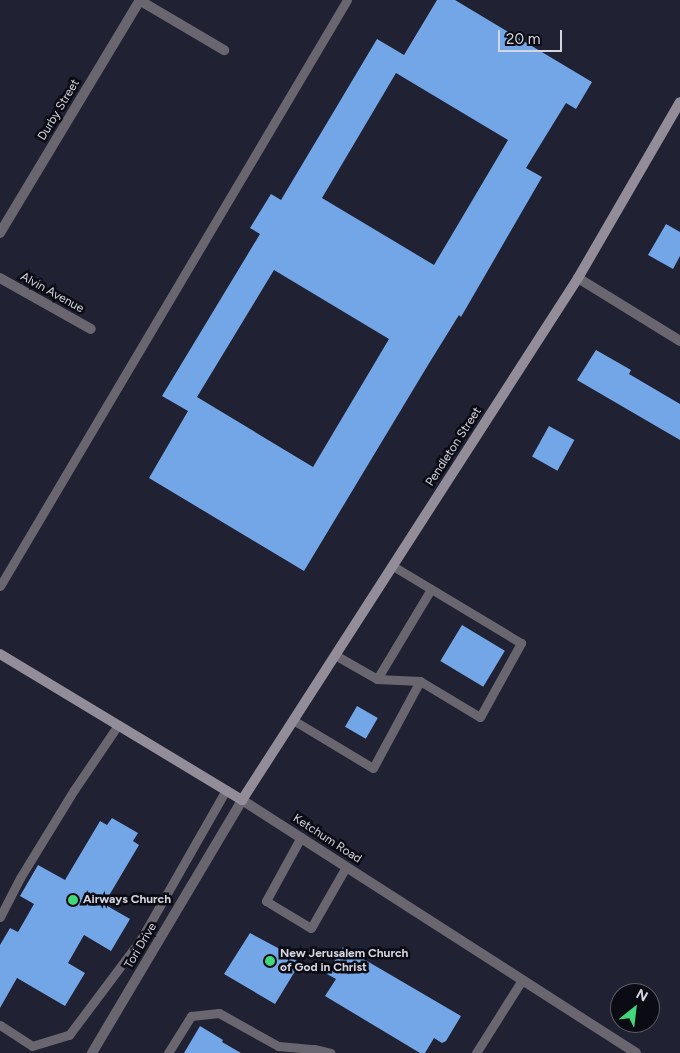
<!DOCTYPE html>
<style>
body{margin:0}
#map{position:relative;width:680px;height:1053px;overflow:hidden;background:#202132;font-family:Figtree,sans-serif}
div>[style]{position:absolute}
.building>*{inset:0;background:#73a6e7;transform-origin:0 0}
.lane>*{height:9px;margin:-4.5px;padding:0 4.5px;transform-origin:4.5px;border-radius:4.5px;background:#6a666f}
.street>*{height:10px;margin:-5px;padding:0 5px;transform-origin:5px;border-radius:5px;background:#6a666f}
.secondary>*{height:10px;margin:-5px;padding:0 5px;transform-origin:5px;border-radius:5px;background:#938d9a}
.dots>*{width:14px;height:14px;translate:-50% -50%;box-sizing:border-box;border:2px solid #0b0b13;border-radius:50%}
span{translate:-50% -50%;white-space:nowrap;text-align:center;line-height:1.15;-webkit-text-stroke:5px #0b0b13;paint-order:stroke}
.street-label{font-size:12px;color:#d4d5e1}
.poi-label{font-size:12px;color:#d4d5e1;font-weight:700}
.left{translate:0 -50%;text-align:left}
.north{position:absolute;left:610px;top:983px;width:50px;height:50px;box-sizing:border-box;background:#0b0b13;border:1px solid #5b5c65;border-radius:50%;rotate:29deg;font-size:14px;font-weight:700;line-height:20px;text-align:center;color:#d4d5e1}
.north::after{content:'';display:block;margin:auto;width:18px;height:22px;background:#42d77b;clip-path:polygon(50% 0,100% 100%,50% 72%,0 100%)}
.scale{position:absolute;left:498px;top:30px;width:64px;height:22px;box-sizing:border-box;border:2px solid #d4d5e1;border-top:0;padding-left:6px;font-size:15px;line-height:18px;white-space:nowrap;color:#d4d5e1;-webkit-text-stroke:4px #0b0b13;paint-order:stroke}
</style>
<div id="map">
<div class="building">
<div style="clip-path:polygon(evenodd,437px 0,455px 0,592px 82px,576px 109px,566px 103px,526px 168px,542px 177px,461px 317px,459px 315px,428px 365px,304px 571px,149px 478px,188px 411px,162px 396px,260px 234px,250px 228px,271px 194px,281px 200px,377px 39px,404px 55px,437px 0,396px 73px,508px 140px,434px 265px,322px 198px,396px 73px,437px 0,274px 270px,389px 339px,313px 467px,197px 397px,274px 270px)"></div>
<div style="clip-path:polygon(666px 224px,680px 232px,680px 256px,673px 269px,648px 255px)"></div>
<div style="clip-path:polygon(596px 350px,631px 370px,629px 374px,680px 404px,680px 440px,577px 380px)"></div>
<div style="left:549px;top:426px;width:29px;height:35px;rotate:29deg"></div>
<div style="left:462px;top:625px;width:50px;height:42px;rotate:31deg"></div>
<div style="left:357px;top:706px;width:24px;height:24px;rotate:30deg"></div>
<div style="clip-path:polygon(112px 818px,138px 833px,133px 841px,139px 845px,104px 904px,130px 919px,111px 951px,84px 935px,68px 963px,85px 973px,65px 1006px,17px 978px,0 1008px,0 945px,10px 928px,18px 932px,34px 904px,20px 896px,38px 865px,65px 880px,100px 821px,107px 825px)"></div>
<div style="clip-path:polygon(250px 933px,291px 955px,290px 957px,300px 963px,275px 1004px,224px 974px)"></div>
<div style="clip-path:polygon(343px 947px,461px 1016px,446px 1041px,442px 1043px,434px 1038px,425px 1053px,420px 1053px,325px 996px,336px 979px,327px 974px)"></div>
<div style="clip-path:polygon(200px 1026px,223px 1040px,222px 1042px,241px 1053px,184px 1053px)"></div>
</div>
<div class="lane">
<div style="left:0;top:586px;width:681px;rotate:-59.37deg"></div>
<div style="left:335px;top:655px;width:48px;rotate:29.7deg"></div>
<div style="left:377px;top:679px;width:43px;rotate:2.7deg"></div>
<div style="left:377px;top:679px;width:105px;rotate:-59deg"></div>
<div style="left:293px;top:720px;width:93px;rotate:31deg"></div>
<div style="left:373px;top:768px;width:99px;rotate:-61.6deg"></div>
<div style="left:420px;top:681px;width:70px;rotate:31deg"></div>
<div style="left:480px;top:717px;width:85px;rotate:-61deg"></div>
<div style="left:521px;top:643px;width:149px;rotate:-149deg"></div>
<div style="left:301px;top:837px;width:73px;rotate:118.7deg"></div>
<div style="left:266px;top:901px;width:52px;rotate:31deg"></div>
<div style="left:311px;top:928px;width:70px;rotate:-60.2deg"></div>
<div style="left:0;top:917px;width:44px;rotate:-62.9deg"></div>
<div style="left:20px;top:878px;width:103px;rotate:-58.5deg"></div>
<div style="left:74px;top:790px;width:78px;rotate:-55.9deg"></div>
<div style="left:0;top:1025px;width:38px;rotate:33deg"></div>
<div style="left:32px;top:1046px;width:39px;rotate:-17deg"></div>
<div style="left:69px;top:1035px;width:120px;rotate:-53.1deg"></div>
<div style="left:141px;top:939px;width:172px;rotate:-60.3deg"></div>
<div style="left:168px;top:1053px;width:44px;rotate:-58.1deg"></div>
<div style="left:191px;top:1016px;width:28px;rotate:-6deg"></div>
<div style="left:219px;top:1013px;width:68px;rotate:29.2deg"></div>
<div style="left:278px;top:1046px;width:36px;rotate:5deg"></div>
<div style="left:314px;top:1049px;width:17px;rotate:13deg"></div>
<div style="left:476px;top:1053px;width:86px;rotate:-57.8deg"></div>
</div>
<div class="street">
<div style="left:139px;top:0;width:99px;rotate:30.5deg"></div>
<div style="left:0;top:233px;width:272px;rotate:-59deg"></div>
<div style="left:0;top:278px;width:104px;rotate:29.3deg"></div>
<div style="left:578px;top:278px;width:120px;rotate:31.7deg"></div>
<div style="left:92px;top:1053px;width:294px;rotate:-59.3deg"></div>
<div style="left:242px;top:800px;width:468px;rotate:32.7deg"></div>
</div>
<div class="secondary">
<div style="left:0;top:654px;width:283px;rotate:31.1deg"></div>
<div style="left:242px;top:800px;width:621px;rotate:-57.23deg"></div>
<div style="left:578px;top:278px;width:203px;rotate:-59.9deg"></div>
</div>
<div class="dots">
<div style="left:73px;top:900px;background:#42d77b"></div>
<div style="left:270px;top:961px;background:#42d77b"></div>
</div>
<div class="street-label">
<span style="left:59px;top:110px;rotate:-59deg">Durby Street</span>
<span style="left:52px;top:293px;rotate:29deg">Alvin Avenue</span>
<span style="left:454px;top:447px;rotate:-57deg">Pendleton Street</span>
<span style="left:327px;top:839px;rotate:33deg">Ketchum Road</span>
<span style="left:141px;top:946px;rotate:-59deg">Tori Drive</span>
</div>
<div class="poi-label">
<span class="left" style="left:83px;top:900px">Airways Church</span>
<span class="left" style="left:280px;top:961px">New Jerusalem Church<br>of God in Christ</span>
</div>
<div class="north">N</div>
<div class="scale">20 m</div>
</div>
